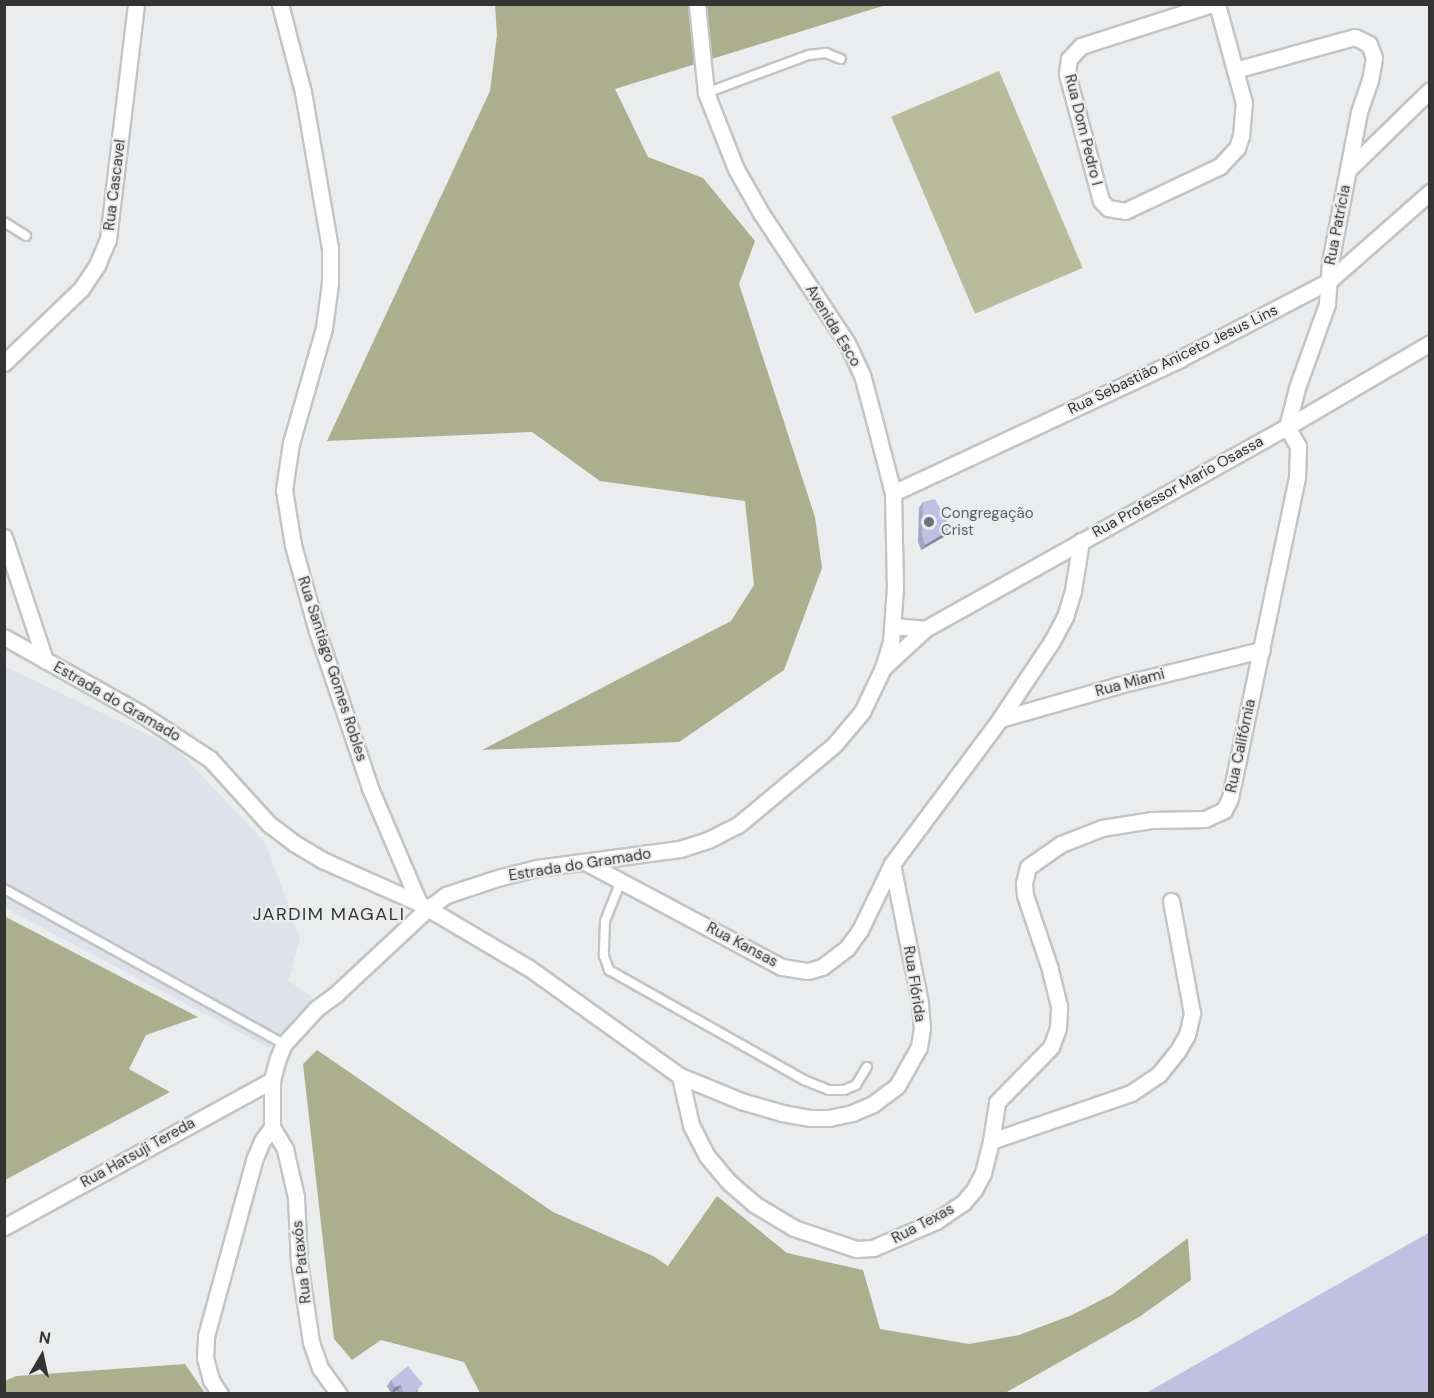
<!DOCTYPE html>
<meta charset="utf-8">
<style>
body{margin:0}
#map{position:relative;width:1434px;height:1398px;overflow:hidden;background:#ebeced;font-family:"DM Sans",sans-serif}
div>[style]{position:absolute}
.built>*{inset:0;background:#dfe2ea}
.green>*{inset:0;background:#b9bc9c;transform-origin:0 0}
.forest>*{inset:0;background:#acaf8d}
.roads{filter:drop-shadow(2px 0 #c3c4c5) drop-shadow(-2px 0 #c3c4c5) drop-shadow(0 2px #c3c4c5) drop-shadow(0 -2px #c3c4c5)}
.service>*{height:8px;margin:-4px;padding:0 4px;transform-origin:4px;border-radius:4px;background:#fff}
.minor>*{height:15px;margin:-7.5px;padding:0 7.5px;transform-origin:7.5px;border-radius:7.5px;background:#fff}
.wall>*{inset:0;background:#a6a5c2}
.shaded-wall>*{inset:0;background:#87869e}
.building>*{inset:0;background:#c1c0e2}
.dots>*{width:16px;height:16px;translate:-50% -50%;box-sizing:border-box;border:3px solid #ebeced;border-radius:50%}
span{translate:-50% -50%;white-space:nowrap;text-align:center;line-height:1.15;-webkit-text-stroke:4.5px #ebeced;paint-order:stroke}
.street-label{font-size:15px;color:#343434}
.worship-label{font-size:15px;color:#5b616d}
.left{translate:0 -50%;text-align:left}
.quarter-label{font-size:18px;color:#343434;letter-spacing:1.5px}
.frame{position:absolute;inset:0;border:6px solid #343434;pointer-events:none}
.north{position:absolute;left:12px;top:1326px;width:60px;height:60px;-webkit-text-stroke:4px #ebeced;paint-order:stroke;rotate:9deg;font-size:16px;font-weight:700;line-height:24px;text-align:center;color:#343434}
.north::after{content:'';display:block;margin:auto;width:21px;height:27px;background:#343434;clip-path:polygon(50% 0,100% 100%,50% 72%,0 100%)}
</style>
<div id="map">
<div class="built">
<div style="clip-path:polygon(4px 666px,176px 748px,266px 844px,300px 938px,289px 981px,313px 998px,269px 1048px,5px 908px)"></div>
</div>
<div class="green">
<div style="left:999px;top:71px;width:214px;height:117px;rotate:67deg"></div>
</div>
<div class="forest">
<div style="clip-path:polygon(495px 5px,886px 5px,615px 89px,648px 157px,703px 178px,755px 241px,739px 284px,815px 517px,822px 568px,784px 670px,679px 742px,482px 750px,731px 621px,754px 585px,745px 501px,600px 481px,532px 432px,327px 441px,490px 91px,497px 35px)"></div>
<div style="clip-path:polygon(4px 916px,198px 1017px,146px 1035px,129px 1069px,170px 1092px,5px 1180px)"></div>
<div style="clip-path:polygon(317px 1050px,553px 1212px,653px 1256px,668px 1266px,717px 1196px,787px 1253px,863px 1270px,880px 1329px,969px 1344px,1019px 1335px,1072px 1315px,1113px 1294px,1188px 1238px,1191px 1280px,1139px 1317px,1005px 1393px,480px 1393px,464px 1362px,381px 1340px,352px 1360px,334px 1339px,303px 1064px)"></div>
<div style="clip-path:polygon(185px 1364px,205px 1393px,5px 1393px,5px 1381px,16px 1376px)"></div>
</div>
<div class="roads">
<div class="service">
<div style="left:706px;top:93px;width:110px;rotate:-20.3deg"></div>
<div style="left:809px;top:55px;width:17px;rotate:-7deg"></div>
<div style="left:826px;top:53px;width:16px;rotate:22deg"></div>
<div style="left:4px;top:222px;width:26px;rotate:32deg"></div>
<div style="left:621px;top:881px;width:43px;rotate:111.8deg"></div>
<div style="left:605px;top:921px;width:35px;rotate:92deg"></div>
<div style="left:604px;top:956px;width:15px;rotate:70deg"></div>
<div style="left:609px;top:970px;width:224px;rotate:29.4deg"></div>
<div style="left:804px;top:1080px;width:27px;rotate:22deg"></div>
<div style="left:829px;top:1090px;width:15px"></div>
<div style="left:844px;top:1090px;width:13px;rotate:-23deg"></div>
<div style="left:856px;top:1085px;width:21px;rotate:-59deg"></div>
<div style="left:4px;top:889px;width:320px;rotate:29deg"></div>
</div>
<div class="minor">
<div style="left:280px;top:4px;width:91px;rotate:75.4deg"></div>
<div style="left:303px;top:92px;width:158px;rotate:80.2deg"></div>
<div style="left:330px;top:248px;width:35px;rotate:90deg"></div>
<div style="left:330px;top:283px;width:45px;rotate:97.6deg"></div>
<div style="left:324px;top:328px;width:120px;rotate:106deg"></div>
<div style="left:291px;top:443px;width:48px;rotate:98.5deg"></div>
<div style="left:284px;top:490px;width:56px;rotate:80.7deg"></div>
<div style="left:293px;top:545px;width:89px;rotate:74.4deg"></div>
<div style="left:317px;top:631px;width:166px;rotate:71.3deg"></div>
<div style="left:370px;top:788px;width:125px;rotate:66.9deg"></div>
<div style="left:1212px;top:4px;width:138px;rotate:162.2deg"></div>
<div style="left:1081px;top:46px;width:18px;rotate:133deg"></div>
<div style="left:1069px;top:59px;width:15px;rotate:98deg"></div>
<div style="left:1067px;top:74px;width:131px;rotate:75deg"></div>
<div style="left:1101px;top:201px;width:10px;rotate:45deg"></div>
<div style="left:1108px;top:208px;width:17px;rotate:10deg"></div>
<div style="left:1125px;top:211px;width:105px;rotate:-25.3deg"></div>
<div style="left:1220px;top:166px;width:25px;rotate:-47deg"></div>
<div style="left:1237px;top:148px;width:13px;rotate:-72deg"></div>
<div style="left:1241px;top:136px;width:33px;rotate:-85deg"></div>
<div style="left:1244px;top:103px;width:103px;rotate:-105.3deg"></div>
<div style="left:1235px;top:70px;width:124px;rotate:-15.4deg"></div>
<div style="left:1355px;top:37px;width:16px;rotate:27deg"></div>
<div style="left:1369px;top:44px;width:15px;rotate:70deg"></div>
<div style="left:1374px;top:58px;width:22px;rotate:100deg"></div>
<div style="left:1370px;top:80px;width:34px;rotate:109deg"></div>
<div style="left:1359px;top:112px;width:153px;rotate:100.9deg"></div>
<div style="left:1330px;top:262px;width:42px;rotate:94.1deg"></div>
<div style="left:1327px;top:304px;width:89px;rotate:109.7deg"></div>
<div style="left:1297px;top:388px;width:40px;rotate:104.4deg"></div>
<div style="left:1349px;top:169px;width:113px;rotate:-44.3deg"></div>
<div style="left:4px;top:363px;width:107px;rotate:-43.9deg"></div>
<div style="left:81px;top:289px;width:29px;rotate:-56deg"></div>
<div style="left:97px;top:265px;width:28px;rotate:-67deg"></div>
<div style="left:108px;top:239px;width:237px;rotate:-83.2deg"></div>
<div style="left:893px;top:493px;width:317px;rotate:-25deg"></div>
<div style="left:1180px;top:359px;width:168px;rotate:-27.6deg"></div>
<div style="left:1329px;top:281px;width:135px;rotate:-41.4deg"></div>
<div style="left:4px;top:537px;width:130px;rotate:71.6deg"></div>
<div style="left:893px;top:626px;width:32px;rotate:5deg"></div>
<div style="left:4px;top:637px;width:156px;rotate:29.2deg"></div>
<div style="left:140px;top:713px;width:84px;rotate:33.3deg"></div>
<div style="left:210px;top:759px;width:88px;rotate:47.8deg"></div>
<div style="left:269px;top:824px;width:31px;rotate:37deg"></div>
<div style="left:294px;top:843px;width:33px;rotate:31deg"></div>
<div style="left:322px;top:860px;width:106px;rotate:23.9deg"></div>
<div style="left:419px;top:903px;width:128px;rotate:30.6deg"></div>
<div style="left:529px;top:968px;width:186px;rotate:35.6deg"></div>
<div style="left:680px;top:1076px;width:66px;rotate:22.3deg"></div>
<div style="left:741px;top:1101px;width:43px;rotate:16.3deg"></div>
<div style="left:782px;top:1113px;width:29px;rotate:10deg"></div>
<div style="left:811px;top:1118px;width:18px"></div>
<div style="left:829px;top:1118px;width:24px;rotate:-12deg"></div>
<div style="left:852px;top:1113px;width:23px;rotate:-23deg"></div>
<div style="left:873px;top:1104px;width:30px;rotate:-37deg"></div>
<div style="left:897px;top:1086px;width:45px;rotate:-60.6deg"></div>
<div style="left:919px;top:1047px;width:19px;rotate:-81deg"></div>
<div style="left:922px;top:1028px;width:25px;rotate:-95deg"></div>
<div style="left:920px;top:1003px;width:142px;rotate:-101.4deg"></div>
<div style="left:892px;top:864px;width:181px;rotate:-53.3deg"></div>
<div style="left:1000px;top:719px;width:94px;rotate:-56.3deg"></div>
<div style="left:1052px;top:641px;width:27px;rotate:-62deg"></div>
<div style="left:1065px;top:617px;width:28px;rotate:-73deg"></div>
<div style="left:1073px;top:590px;width:50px;rotate:-80.7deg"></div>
<div style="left:884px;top:667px;width:56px;rotate:-42.8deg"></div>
<div style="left:925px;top:629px;width:415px;rotate:-29.2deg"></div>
<div style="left:1287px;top:427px;width:166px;rotate:-30.4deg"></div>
<div style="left:1000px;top:719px;width:124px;rotate:-15.9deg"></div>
<div style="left:1119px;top:685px;width:147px;rotate:-13.8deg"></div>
<div style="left:585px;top:862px;width:223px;rotate:28.1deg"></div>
<div style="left:782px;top:967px;width:26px;rotate:9deg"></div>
<div style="left:808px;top:971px;width:15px;rotate:-16deg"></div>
<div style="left:822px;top:967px;width:31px;rotate:-37deg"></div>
<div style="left:847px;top:948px;width:22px;rotate:-54deg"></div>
<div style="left:860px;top:930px;width:73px;rotate:-64.1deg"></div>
<div style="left:680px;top:1076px;width:50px;rotate:77.3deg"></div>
<div style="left:691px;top:1125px;width:35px;rotate:63deg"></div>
<div style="left:707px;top:1156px;width:35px;rotate:50deg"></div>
<div style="left:730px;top:1183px;width:32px;rotate:41deg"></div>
<div style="left:754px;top:1204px;width:47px;rotate:31deg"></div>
<div style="left:794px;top:1228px;width:65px;rotate:18.7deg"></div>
<div style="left:856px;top:1249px;width:17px;rotate:-3deg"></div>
<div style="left:873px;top:1248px;width:69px;rotate:-23.2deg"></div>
<div style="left:936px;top:1221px;width:32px;rotate:-34deg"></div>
<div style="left:963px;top:1203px;width:17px;rotate:-50deg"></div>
<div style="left:974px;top:1190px;width:19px;rotate:-62deg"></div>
<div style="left:983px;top:1173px;width:33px;rotate:-76deg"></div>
<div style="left:991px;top:1141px;width:39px;rotate:-81deg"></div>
<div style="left:997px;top:1102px;width:77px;rotate:-45.5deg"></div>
<div style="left:1051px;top:1047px;width:20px;rotate:-70deg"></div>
<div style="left:1058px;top:1028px;width:22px;rotate:-87deg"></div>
<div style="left:1059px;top:1006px;width:38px;rotate:-104deg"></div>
<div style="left:1050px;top:969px;width:78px;rotate:-108.7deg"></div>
<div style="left:1025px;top:895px;width:12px;rotate:-95deg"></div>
<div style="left:1024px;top:883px;width:16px;rotate:-76deg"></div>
<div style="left:1028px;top:867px;width:40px;rotate:-34.9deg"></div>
<div style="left:1061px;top:844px;width:44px;rotate:-21.3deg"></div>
<div style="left:1102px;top:828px;width:51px;rotate:-9.1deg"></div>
<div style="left:1152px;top:820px;width:53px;rotate:-1.1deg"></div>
<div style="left:1205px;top:819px;width:21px;rotate:-25deg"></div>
<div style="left:1224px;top:810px;width:13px;rotate:-63deg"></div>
<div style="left:1230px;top:798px;width:328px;rotate:-78.2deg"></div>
<div style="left:1297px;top:477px;width:31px;rotate:-88deg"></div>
<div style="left:1298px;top:446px;width:22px;rotate:-120deg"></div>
<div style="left:272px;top:1127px;width:26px;rotate:59deg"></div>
<div style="left:285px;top:1149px;width:49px;rotate:77.1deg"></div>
<div style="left:296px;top:1197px;width:65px;rotate:87.4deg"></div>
<div style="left:299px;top:1262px;width:81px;rotate:81.5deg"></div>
<div style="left:311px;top:1342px;width:28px;rotate:71deg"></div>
<div style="left:320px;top:1368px;width:32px;rotate:54deg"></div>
<div style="left:991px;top:1141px;width:148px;rotate:-18.9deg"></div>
<div style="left:1131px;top:1093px;width:34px;rotate:-34deg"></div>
<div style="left:1159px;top:1074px;width:28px;rotate:-51deg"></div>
<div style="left:1177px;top:1052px;width:20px;rotate:-60deg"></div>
<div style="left:1187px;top:1035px;width:23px;rotate:-77deg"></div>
<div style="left:1192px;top:1013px;width:114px;rotate:-100.6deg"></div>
<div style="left:4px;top:1227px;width:306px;rotate:-28.7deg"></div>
<div style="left:220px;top:1394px;width:17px;rotate:-123deg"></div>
<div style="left:211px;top:1380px;width:23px;rotate:-105deg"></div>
<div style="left:205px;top:1358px;width:22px;rotate:-87deg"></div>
<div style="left:206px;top:1336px;width:182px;rotate:-74.7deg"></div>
<div style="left:254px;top:1160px;width:21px;rotate:-67deg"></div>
<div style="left:262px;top:1141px;width:17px;rotate:-54deg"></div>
<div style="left:272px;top:1127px;width:47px;rotate:-90deg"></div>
<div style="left:272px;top:1080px;width:23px;rotate:-75deg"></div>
<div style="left:278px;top:1058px;width:15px;rotate:-67deg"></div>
<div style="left:284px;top:1044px;width:49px;rotate:-47.5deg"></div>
<div style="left:317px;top:1008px;width:24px;rotate:-36deg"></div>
<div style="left:336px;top:994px;width:125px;rotate:-43deg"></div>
<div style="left:427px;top:909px;width:24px;rotate:-36deg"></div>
<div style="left:446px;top:895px;width:58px;rotate:-18.1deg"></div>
<div style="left:501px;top:877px;width:37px;rotate:-14deg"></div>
<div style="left:537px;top:868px;width:144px;rotate:-7.6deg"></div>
<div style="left:680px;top:849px;width:29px;rotate:-18deg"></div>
<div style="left:708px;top:840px;width:34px;rotate:-27deg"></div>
<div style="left:738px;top:825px;width:125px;rotate:-39.8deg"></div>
<div style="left:834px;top:745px;width:43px;rotate:-49.7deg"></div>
<div style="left:862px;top:712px;width:49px;rotate:-64.5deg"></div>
<div style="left:883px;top:668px;width:27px;rotate:-73deg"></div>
<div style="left:891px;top:642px;width:54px;rotate:-85.8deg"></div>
<div style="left:895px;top:588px;width:95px;rotate:-91.2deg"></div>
<div style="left:893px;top:493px;width:84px;rotate:-104.5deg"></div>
<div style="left:872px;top:412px;width:38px;rotate:-105deg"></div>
<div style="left:862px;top:375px;width:35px;rotate:-115deg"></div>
<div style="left:847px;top:343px;width:156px;rotate:-123.5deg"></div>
<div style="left:761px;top:213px;width:51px;rotate:-119.6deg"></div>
<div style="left:736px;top:169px;width:82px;rotate:-111.5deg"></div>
<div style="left:706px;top:93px;width:89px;rotate:-95.8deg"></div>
</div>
</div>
<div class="wall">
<div style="clip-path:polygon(923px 502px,951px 529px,947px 535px,921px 550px,918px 542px,919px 508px)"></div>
<div style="clip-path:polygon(391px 1380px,419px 1390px,415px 1394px,398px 1394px,397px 1391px,391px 1393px,387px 1386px)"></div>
</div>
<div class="shaded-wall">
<div style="clip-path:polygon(951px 529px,947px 535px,921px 550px,925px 545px)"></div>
<div style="clip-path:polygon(401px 1385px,397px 1391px,391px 1393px,395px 1387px)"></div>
</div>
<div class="building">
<div style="clip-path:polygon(935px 499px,951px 529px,925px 545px,922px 536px,923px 502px)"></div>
<div style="clip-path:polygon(1430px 1232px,1430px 1394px,1144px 1394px)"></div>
<div style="clip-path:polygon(408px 1366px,423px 1384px,413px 1394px,404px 1394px,401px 1385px,395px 1387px,391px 1380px)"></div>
</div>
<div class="dots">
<div style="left:929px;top:522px;background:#6b7280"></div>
</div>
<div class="street-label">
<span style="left:1083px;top:130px;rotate:76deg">Rua Dom Pedro I</span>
<span style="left:115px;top:185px;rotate:-83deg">Rua Cascavel</span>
<span style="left:1338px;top:225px;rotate:-79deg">Rua Patrícia</span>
<span style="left:833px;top:326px;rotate:59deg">Avenida Esco</span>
<span style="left:1173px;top:360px;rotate:-26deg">Rua Sebastião Aniceto Jesus Lins</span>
<span style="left:1178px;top:487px;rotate:-29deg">Rua Professor Mario Osassa</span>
<span style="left:332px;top:669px;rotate:72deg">Rua Santiago Gomes Robles</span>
<span style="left:1130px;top:683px;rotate:-15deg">Rua Miami</span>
<span style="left:117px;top:702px;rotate:30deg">Estrada do Gramado</span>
<span style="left:1241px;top:746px;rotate:-78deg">Rua Califórnia</span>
<span style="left:580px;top:865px;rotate:-9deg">Estrada do Gramado</span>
<span style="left:742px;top:945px;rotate:28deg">Rua Kansas</span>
<span style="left:914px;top:984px;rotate:81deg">Rua Flórida</span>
<span style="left:138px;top:1153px;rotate:-29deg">Rua Hatsuji Tereda</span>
<span style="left:923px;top:1224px;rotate:-28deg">Rua Texas</span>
<span style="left:302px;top:1262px;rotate:-96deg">Rua Pataxós</span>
</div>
<div class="worship-label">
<span class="left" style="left:941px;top:522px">Congregação<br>Crist</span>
</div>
<div class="quarter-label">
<span style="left:329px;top:914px">JARDIM MAGALI</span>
</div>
<div class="frame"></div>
<div class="north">N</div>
</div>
